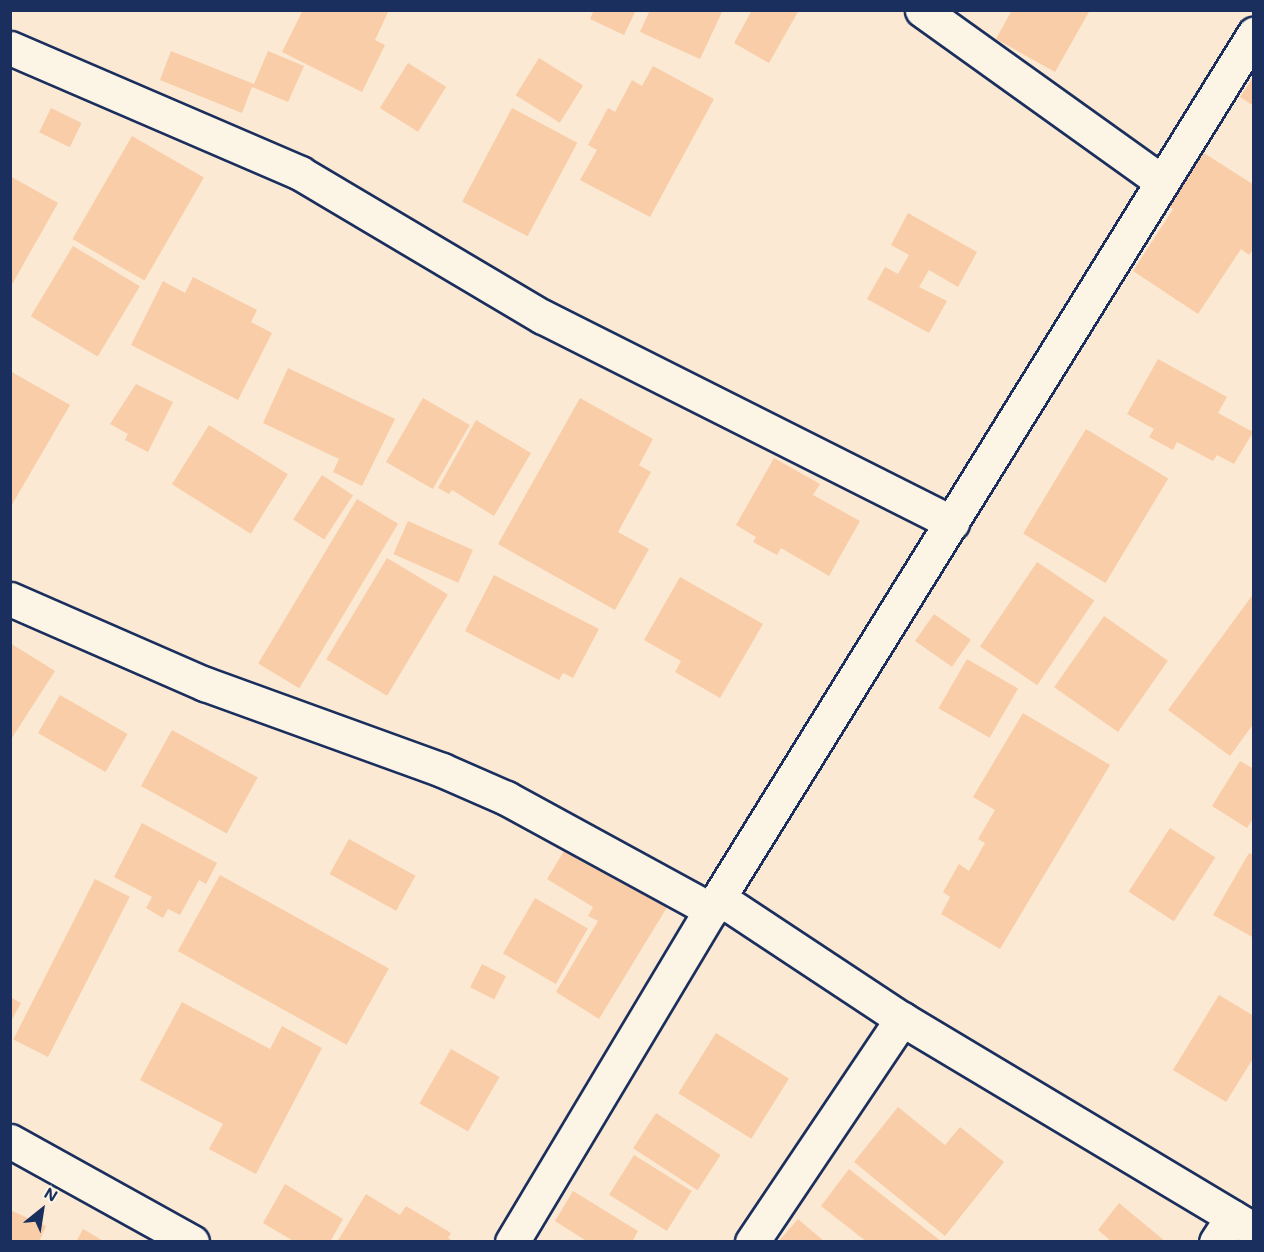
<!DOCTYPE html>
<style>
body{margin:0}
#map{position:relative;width:1264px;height:1252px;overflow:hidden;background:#fbe9d3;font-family:Mali,sans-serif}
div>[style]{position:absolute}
.building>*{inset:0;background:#f9cda8;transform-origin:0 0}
.roads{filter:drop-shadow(2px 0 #1b2f5e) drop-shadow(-2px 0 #1b2f5e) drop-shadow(0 2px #1b2f5e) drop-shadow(0 -2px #1b2f5e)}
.minor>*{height:33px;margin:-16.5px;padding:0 16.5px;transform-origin:16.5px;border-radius:16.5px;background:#fcf5e5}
span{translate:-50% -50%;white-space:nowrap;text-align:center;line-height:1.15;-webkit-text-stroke:5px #fcf5e5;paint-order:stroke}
.frame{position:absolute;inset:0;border:12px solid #1b2f5e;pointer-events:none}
.north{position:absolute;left:12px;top:1180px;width:60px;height:60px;-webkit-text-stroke:4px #fcf5e5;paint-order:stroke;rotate:30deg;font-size:16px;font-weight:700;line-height:24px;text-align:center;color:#1b2f5e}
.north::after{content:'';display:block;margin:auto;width:21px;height:27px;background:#1b2f5e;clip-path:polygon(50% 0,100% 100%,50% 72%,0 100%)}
</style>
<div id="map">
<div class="building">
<div style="clip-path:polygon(303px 10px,389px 10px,375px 40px,385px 45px,362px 92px,282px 52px)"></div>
<div style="clip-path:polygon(594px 10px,636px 10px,624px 35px,590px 19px)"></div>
<div style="clip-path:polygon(650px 10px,723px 10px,700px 59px,640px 32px)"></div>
<div style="clip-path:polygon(752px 10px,799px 10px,769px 63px,734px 43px)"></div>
<div style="clip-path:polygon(1012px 10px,1090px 10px,1055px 72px,996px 39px)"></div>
<div style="clip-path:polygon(171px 51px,254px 84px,268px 51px,304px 66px,288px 102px,252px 87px,242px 113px,160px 80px)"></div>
<div style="left:539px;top:58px;width:52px;height:44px;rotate:32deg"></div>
<div style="left:408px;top:63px;width:45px;height:53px;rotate:32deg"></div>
<div style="clip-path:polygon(653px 66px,714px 99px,650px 217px,580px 180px,597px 150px,588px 145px,608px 108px,615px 112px,632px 80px,642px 86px)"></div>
<div style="clip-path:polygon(1254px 76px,1254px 106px,1240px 97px)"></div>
<div style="left:51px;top:108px;width:34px;height:27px;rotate:26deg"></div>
<div style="left:512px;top:108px;width:74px;height:106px;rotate:28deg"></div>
<div style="left:132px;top:136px;width:83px;height:119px;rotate:30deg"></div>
<div style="clip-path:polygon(1196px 148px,1254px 185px,1254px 249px,1249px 255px,1241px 249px,1198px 314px,1133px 271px,1173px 209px,1161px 202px)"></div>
<div style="clip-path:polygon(10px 176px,58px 203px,10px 288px)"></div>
<div style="clip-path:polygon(908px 213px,977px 252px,958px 287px,929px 270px,919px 287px,947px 301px,929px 333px,867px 299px,885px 267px,898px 274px,909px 255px,891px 245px)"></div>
<div style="left:73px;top:246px;width:78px;height:82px;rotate:31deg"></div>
<div style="clip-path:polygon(193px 277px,257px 310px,251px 322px,272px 333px,238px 400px,131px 345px,163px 281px,185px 293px)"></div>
<div style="clip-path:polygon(1158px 359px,1227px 397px,1218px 413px,1253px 432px,1234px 464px,1217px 455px,1213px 461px,1177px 442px,1173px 450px,1149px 437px,1154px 429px,1127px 414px)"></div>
<div style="clip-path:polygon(288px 368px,395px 419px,362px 486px,333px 472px,339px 459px,263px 423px)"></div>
<div style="clip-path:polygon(10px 371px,70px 405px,10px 508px)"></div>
<div style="clip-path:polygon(136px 384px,173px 402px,148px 452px,125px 440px,128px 434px,110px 424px)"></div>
<div style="left:423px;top:398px;width:54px;height:74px;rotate:30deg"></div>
<div style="clip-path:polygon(580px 398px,653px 439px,639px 465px,651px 472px,618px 532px,649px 549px,615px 610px,498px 544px)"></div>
<div style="clip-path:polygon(476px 420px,531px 453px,494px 516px,452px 490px,449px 494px,438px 488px)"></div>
<div style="left:209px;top:425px;width:93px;height:70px;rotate:32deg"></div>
<div style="left:1086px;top:429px;width:96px;height:122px;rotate:31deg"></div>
<div style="clip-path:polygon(774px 458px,820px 484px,813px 495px,860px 521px,829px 576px,781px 548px,777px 555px,753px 542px,756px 537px,736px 525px)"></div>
<div style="left:322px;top:475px;width:37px;height:53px;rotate:33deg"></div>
<div style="left:357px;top:499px;width:48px;height:192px;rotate:31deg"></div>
<div style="left:408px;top:521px;width:71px;height:36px;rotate:24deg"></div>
<div style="left:387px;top:558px;width:71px;height:118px;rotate:31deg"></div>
<div style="left:1037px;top:562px;width:69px;height:102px;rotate:34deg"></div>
<div style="clip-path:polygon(494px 575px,599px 629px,573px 678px,563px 673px,559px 680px,465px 631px)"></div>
<div style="clip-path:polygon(680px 577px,763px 624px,720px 698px,675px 672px,681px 661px,644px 640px)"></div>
<div style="clip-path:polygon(1254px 593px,1254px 723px,1230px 756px,1168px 710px)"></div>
<div style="left:934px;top:614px;width:45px;height:33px;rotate:35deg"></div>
<div style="left:1104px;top:616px;width:78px;height:87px;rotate:35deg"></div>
<div style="clip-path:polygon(10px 643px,55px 671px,10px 741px)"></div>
<div style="left:967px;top:659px;width:59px;height:57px;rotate:30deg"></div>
<div style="left:60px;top:695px;width:78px;height:44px;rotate:30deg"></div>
<div style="clip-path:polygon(1023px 713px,1110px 765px,1000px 949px,941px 914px,950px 897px,943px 892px,959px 864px,969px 871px,985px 843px,978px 839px,995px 810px,973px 797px)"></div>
<div style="left:172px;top:730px;width:98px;height:64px;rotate:29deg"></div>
<div style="clip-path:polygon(1240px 761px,1254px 769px,1254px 817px,1247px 828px,1212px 806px)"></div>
<div style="clip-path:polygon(142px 823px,217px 863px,206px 884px,199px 880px,180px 915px,168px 909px,163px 918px,146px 908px,152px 897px,114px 877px)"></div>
<div style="left:1170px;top:828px;width:54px;height:76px;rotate:33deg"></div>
<div style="clip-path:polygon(572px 838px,672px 899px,599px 1019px,556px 992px,598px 921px,588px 916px,593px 907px,547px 879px)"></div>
<div style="left:349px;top:839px;width:76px;height:40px;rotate:29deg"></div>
<div style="clip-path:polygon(1249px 853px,1254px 855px,1254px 938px,1213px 915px)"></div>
<div style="left:220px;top:875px;width:193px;height:87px;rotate:29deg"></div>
<div style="left:95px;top:879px;width:39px;height:180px;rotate:27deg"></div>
<div style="left:535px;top:898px;width:61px;height:64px;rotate:30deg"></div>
<div style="left:482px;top:964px;width:27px;height:26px;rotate:27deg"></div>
<div style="clip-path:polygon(1219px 995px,1254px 1016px,1254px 1057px,1226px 1102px,1173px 1070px)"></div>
<div style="clip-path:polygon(10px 997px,21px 1003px,10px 1023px)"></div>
<div style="clip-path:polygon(182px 1002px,270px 1049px,282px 1026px,322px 1048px,256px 1174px,209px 1149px,223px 1124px,140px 1080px)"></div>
<div style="left:716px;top:1033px;width:86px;height:71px;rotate:32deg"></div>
<div style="left:451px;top:1049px;width:56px;height:63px;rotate:30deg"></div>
<div style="clip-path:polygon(898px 1107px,945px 1145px,960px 1127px,1004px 1162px,945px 1236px,854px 1162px)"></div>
<div style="left:656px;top:1113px;width:77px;height:42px;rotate:33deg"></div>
<div style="left:634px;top:1155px;width:68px;height:47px;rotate:32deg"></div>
<div style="clip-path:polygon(849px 1169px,942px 1242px,867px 1242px,821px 1206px)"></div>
<div style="clip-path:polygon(285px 1184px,343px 1219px,330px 1242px,295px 1242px,263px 1223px)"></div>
<div style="clip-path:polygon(573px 1191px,638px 1231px,632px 1242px,588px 1242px,555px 1221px)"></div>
<div style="clip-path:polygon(366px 1194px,400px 1215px,406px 1206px,451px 1233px,448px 1238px,454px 1242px,337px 1242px)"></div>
<div style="clip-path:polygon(1119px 1203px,1166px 1242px,1112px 1242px,1098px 1230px)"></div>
<div style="clip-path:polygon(10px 1210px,46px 1226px,39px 1242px,10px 1242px)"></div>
<div style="clip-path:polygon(798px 1219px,825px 1242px,778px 1242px)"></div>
<div style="clip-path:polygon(83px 1229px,105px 1242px,76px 1242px)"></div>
</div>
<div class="roads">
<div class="minor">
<div style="left:922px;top:10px;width:294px;rotate:35.6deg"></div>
<div style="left:10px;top:48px;width:316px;rotate:23.3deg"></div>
<div style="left:300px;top:173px;width:282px;rotate:30.7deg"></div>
<div style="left:543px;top:317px;width:458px;rotate:26.7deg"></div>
<div style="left:10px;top:599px;width:213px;rotate:23.6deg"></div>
<div style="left:205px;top:684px;width:252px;rotate:19.9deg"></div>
<div style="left:442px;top:770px;width:70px;rotate:23.6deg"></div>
<div style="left:506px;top:798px;width:234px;rotate:28.6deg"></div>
<div style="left:719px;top:898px;width:219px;rotate:33.5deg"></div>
<div style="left:902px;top:1019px;width:410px;rotate:30.9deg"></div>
<div style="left:10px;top:1141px;width:208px;rotate:29deg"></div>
<div style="left:512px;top:1242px;width:387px;rotate:-59.1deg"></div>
<div style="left:711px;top:910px;width:1031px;rotate:-58.21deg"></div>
<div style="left:752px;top:1242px;width:269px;rotate:-56.1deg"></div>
<div style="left:1216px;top:1242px;width:30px;rotate:-57deg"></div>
</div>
</div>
<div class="frame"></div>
<div class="north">N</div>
</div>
